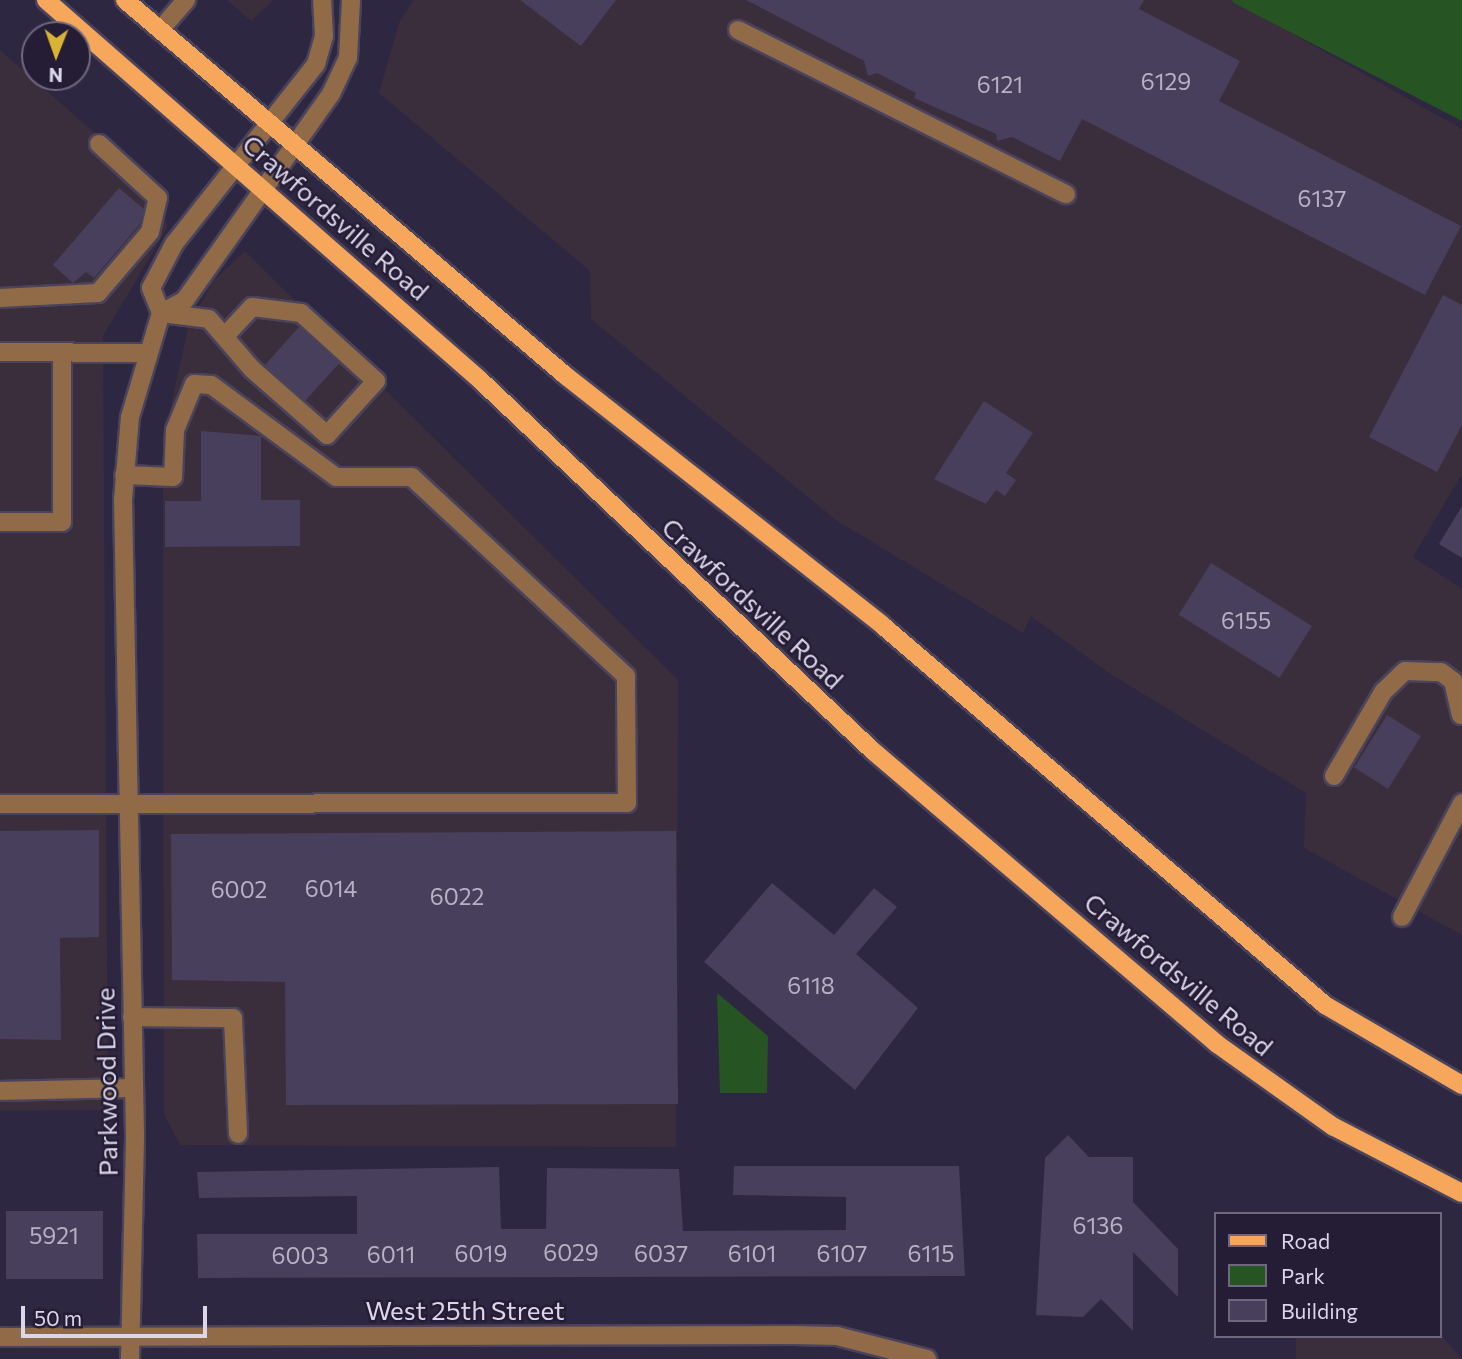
<!DOCTYPE html>
<style>
body{margin:0}
#map{position:relative;width:1462px;height:1359px;overflow:hidden;background:#2e2741;font-family:Commissioner,sans-serif}
div>[style]{position:absolute}
.commercial>*{inset:0;background:#3b2e3c}
.green>*{inset:0;background:#265423}
.building>*{inset:0;background:#473f5b;transform-origin:0 0}
.roads{filter:drop-shadow(2px 0 #4a435c) drop-shadow(-2px 0 #4a435c) drop-shadow(0 2px #4a435c) drop-shadow(0 -2px #4a435c)}
.minor>*{height:18px;margin:-9px;padding:0 9px;transform-origin:9px;border-radius:9px;background:#916b48}
.major>*{height:18px;margin:-9px;padding:0 9px;transform-origin:9px;border-radius:9px;background:#f7a75c}
span{translate:-50% -50%;white-space:nowrap;text-align:center;line-height:1.15;-webkit-text-stroke:5px #251d36;paint-order:stroke}
.number-label{font-size:23px;color:#b6b1c6}
.number-label span{-webkit-text-stroke-width:0}
.street-label{font-size:26px;color:#dbd7e9}
.legend{position:absolute;left:1214px;top:1212px;width:228px;height:126px;box-sizing:border-box;background:#251d36;border:2px solid #6e677e;margin:0;padding:9px 12px;list-style:none;font-size:21px;color:#dbd7e9}
.legend li{display:flex;align-items:center;gap:14px;height:35px}
.legend b{width:35px;border:2px solid #6e677e}
.north{position:absolute;left:21px;top:21px;width:70px;height:70px;box-sizing:border-box;background:#251d36;border:2px solid #6e677e;border-radius:50%;rotate:181deg;font-size:19px;font-weight:700;line-height:28px;text-align:center;color:#dbd7e9}
.north::after{content:'';display:block;margin:auto;width:24px;height:32px;background:#d9b434;clip-path:polygon(50% 0,100% 100%,50% 72%,0 100%)}
.scale{position:absolute;left:21px;top:1306px;width:186px;height:32px;box-sizing:border-box;border:4px solid #dbd7e9;border-top:0;padding-left:9px;font-size:21px;line-height:24px;white-space:nowrap;color:#dbd7e9;-webkit-text-stroke:5px #251d36;paint-order:stroke}
</style>
<div id="map">
<div class="commercial">
<div style="clip-path:polygon(227px 0,273px 0,251px 21px)"></div>
<div style="clip-path:polygon(414px 0,1232px 0,1462px 129px,1462px 474px,1413px 557px,1462px 589px,1462px 935px,1304px 848px,1306px 793px,1109px 673px,1031px 616px,1023px 633px,836px 520px,591px 319px,590px 271px,379px 93px,399px 23px)"></div>
<div style="clip-path:polygon(0 50px,162px 192px,167px 228px,103px 336px,108px 1110px,0 1111px)"></div>
<div style="clip-path:polygon(245px 251px,678px 680px,676px 1147px,180px 1145px,164px 1114px,163px 442px,188px 328px,213px 281px)"></div>
<div style="clip-path:polygon(1439px 1333px,1462px 1359px,1296px 1359px,1296px 1336px)"></div>
</div>
<div class="green">
<div style="clip-path:polygon(1232px 0,1462px 0,1462px 121px,1234px 3px)"></div>
<div style="clip-path:polygon(717px 993px,768px 1036px,767px 1093px,720px 1093px)"></div>
</div>
<div class="building">
<div style="clip-path:polygon(520px 0,616px 0,581px 46px)"></div>
<div style="clip-path:polygon(746px 0,1144px 0,1139px 9px,1240px 61px,1219px 101px,1461px 226px,1425px 295px,1082px 119px,1060px 161px,1012px 137px,997px 141px,996px 134px,914px 98px,916px 93px,877px 73px,868px 76px,864px 61px)"></div>
<div style="clip-path:polygon(119px 188px,144px 209px,140px 224px,94px 278px,86px 272px,73px 283px,53px 265px)"></div>
<div style="clip-path:polygon(1443px 295px,1462px 305px,1462px 425px,1437px 472px,1369px 437px)"></div>
<div style="left:299px;top:327px;width:54px;height:51px;rotate:42deg"></div>
<div style="clip-path:polygon(984px 401px,1033px 433px,1006px 473px,1016px 480px,1005px 496px,996px 490px,986px 504px,934px 479px)"></div>
<div style="clip-path:polygon(201px 431px,261px 436px,261px 500px,300px 500px,300px 546px,165px 547px,165px 501px,201px 501px)"></div>
<div style="clip-path:polygon(1462px 506px,1462px 558px,1439px 544px)"></div>
<div style="left:1211px;top:563px;width:119px;height:61px;rotate:32deg"></div>
<div style="left:1387px;top:715px;width:40px;height:62px;rotate:32deg"></div>
<div style="clip-path:polygon(99px 830px,99px 937px,60px 938px,61px 1040px,0 1039px,0 831px)"></div>
<div style="clip-path:polygon(676px 831px,678px 1104px,286px 1105px,285px 982px,172px 980px,171px 834px)"></div>
<div style="clip-path:polygon(772px 883px,834px 935px,874px 888px,897px 907px,856px 954px,918px 1008px,855px 1090px,704px 962px)"></div>
<div style="clip-path:polygon(1068px 1135px,1089px 1157px,1133px 1157px,1133px 1202px,1178px 1249px,1178px 1297px,1133px 1252px,1133px 1331px,1101px 1299px,1083px 1317px,1036px 1315px,1045px 1158px)"></div>
<div style="clip-path:polygon(734px 1166px,959px 1166px,965px 1276px,198px 1278px,197px 1234px,357px 1234px,357px 1196px,199px 1198px,197px 1172px,499px 1167px,501px 1229px,546px 1229px,547px 1168px,679px 1169px,683px 1231px,846px 1230px,846px 1197px,733px 1195px)"></div>
<div style="left:103px;top:1211px;width:68px;height:97px;rotate:90deg"></div>
</div>
<div class="roads">
<div class="minor">
<div style="left:160px;top:30px;width:40px;rotate:-49deg"></div>
<div style="left:738px;top:30px;width:367px;rotate:26.6deg"></div>
<div style="left:0;top:298px;width:98px;rotate:-2.9deg"></div>
<div style="left:98px;top:293px;width:80px;rotate:-49.6deg"></div>
<div style="left:150px;top:232px;width:35px;rotate:-77deg"></div>
<div style="left:158px;top:198px;width:80px;rotate:-137.5deg"></div>
<div style="left:161px;top:313px;width:48px;rotate:7.1deg"></div>
<div style="left:209px;top:319px;width:66px;rotate:49.3deg"></div>
<div style="left:252px;top:369px;width:100px;rotate:41.3deg"></div>
<div style="left:327px;top:435px;width:73px;rotate:-47.8deg"></div>
<div style="left:376px;top:381px;width:101px;rotate:-137.8deg"></div>
<div style="left:301px;top:313px;width:49px;rotate:-173deg"></div>
<div style="left:252px;top:307px;width:38px;rotate:133deg"></div>
<div style="left:161px;top:313px;width:27px;rotate:-112deg"></div>
<div style="left:151px;top:288px;width:50px;rotate:-62.4deg"></div>
<div style="left:174px;top:244px;width:229px;rotate:-51.7deg"></div>
<div style="left:316px;top:64px;width:29px;rotate:-74deg"></div>
<div style="left:324px;top:36px;width:36px;rotate:-93deg"></div>
<div style="left:0;top:352px;width:147px;rotate:0.4deg"></div>
<div style="left:0;top:522px;width:62px"></div>
<div style="left:62px;top:522px;width:170px;rotate:-90deg"></div>
<div style="left:1334px;top:776px;width:97px;rotate:-59.7deg"></div>
<div style="left:1383px;top:692px;width:30px;rotate:-44deg"></div>
<div style="left:1405px;top:671px;width:36px;rotate:2deg"></div>
<div style="left:1441px;top:672px;width:15px;rotate:37deg"></div>
<div style="left:1453px;top:681px;width:35px;rotate:77deg"></div>
<div style="left:0;top:804px;width:627px;rotate:-0.09deg"></div>
<div style="left:627px;top:803px;width:127px;rotate:-90.5deg"></div>
<div style="left:626px;top:676px;width:292px;rotate:-137.1deg"></div>
<div style="left:412px;top:477px;width:76px;rotate:180deg"></div>
<div style="left:336px;top:477px;width:155px;rotate:-143.6deg"></div>
<div style="left:211px;top:385px;width:17px;rotate:-177deg"></div>
<div style="left:194px;top:384px;width:50px;rotate:112.4deg"></div>
<div style="left:175px;top:430px;width:47px;rotate:92.4deg"></div>
<div style="left:173px;top:477px;width:49px;rotate:-177.7deg"></div>
<div style="left:1402px;top:917px;width:129px;rotate:-62.2deg"></div>
<div style="left:132px;top:1017px;width:101px;rotate:0.6deg"></div>
<div style="left:233px;top:1018px;width:116px;rotate:87.5deg"></div>
<div style="left:0;top:1091px;width:133px;rotate:-1.3deg"></div>
<div style="left:0;top:1337px;width:794px;rotate:-0.14deg"></div>
<div style="left:794px;top:1335px;width:43px;rotate:1.3deg"></div>
<div style="left:837px;top:1336px;width:93px;rotate:14.3deg"></div>
<div style="left:130px;top:1359px;width:224px;rotate:-88.7deg"></div>
<div style="left:135px;top:1135px;width:635px;rotate:-91.08deg"></div>
<div style="left:123px;top:500px;width:83px;rotate:-85.2deg"></div>
<div style="left:130px;top:417px;width:109px;rotate:-73.4deg"></div>
<div style="left:161px;top:313px;width:27px;rotate:-28deg"></div>
<div style="left:185px;top:300px;width:252px;rotate:-54.7deg"></div>
<div style="left:331px;top:94px;width:40px;rotate:-65deg"></div>
<div style="left:348px;top:58px;width:58px;rotate:-87deg"></div>
</div>
<div class="major">
<div style="left:46px;top:0;width:577px;rotate:41.2deg"></div>
<div style="left:480px;top:380px;width:540px;rotate:43.35deg"></div>
<div style="left:873px;top:751px;width:452px;rotate:40.4deg"></div>
<div style="left:1217px;top:1044px;width:143px;rotate:35.4deg"></div>
<div style="left:1334px;top:1127px;width:144px;rotate:27.3deg"></div>
<div style="left:125px;top:0;width:580px;rotate:40.45deg"></div>
<div style="left:566px;top:376px;width:402px;rotate:38.2deg"></div>
<div style="left:882px;top:625px;width:584px;rotate:40.62deg"></div>
<div style="left:1325px;top:1005px;width:159px;rotate:30.3deg"></div>
</div>
</div>
<div class="number-label">
<span style="left:1166px;top:81px">6129</span>
<span style="left:1000px;top:84px">6121</span>
<span style="left:1322px;top:198px">6137</span>
<span style="left:1246px;top:620px">6155</span>
<span style="left:331px;top:888px">6014</span>
<span style="left:239px;top:889px">6002</span>
<span style="left:457px;top:896px">6022</span>
<span style="left:811px;top:985px">6118</span>
<span style="left:1098px;top:1225px">6136</span>
<span style="left:54px;top:1235px">5921</span>
<span style="left:571px;top:1252px">6029</span>
<span style="left:481px;top:1253px">6019</span>
<span style="left:661px;top:1253px">6037</span>
<span style="left:752px;top:1253px">6101</span>
<span style="left:842px;top:1253px">6107</span>
<span style="left:931px;top:1253px">6115</span>
<span style="left:391px;top:1254px">6011</span>
<span style="left:300px;top:1255px">6003</span>
</div>
<div class="street-label">
<span style="left:336px;top:217px;rotate:41deg">Crawfordsville Road</span>
<span style="left:753px;top:603px;rotate:43deg">Crawfordsville Road</span>
<span style="left:1179px;top:974px;rotate:40deg">Crawfordsville Road</span>
<span style="left:106px;top:1082px;rotate:-91deg">Parkwood Drive</span>
<span style="left:465px;top:1310px">West 25th Street</span>
</div>
<ul class="legend">
<li><b style="height:9px;background:#f7a75c"></b>Road</li>
<li><b style="height:19px;background:#265423"></b>Park</li>
<li><b style="height:19px;background:#473f5b"></b>Building</li>
</ul>
<div class="north">N</div>
<div class="scale">50 m</div>
</div>
